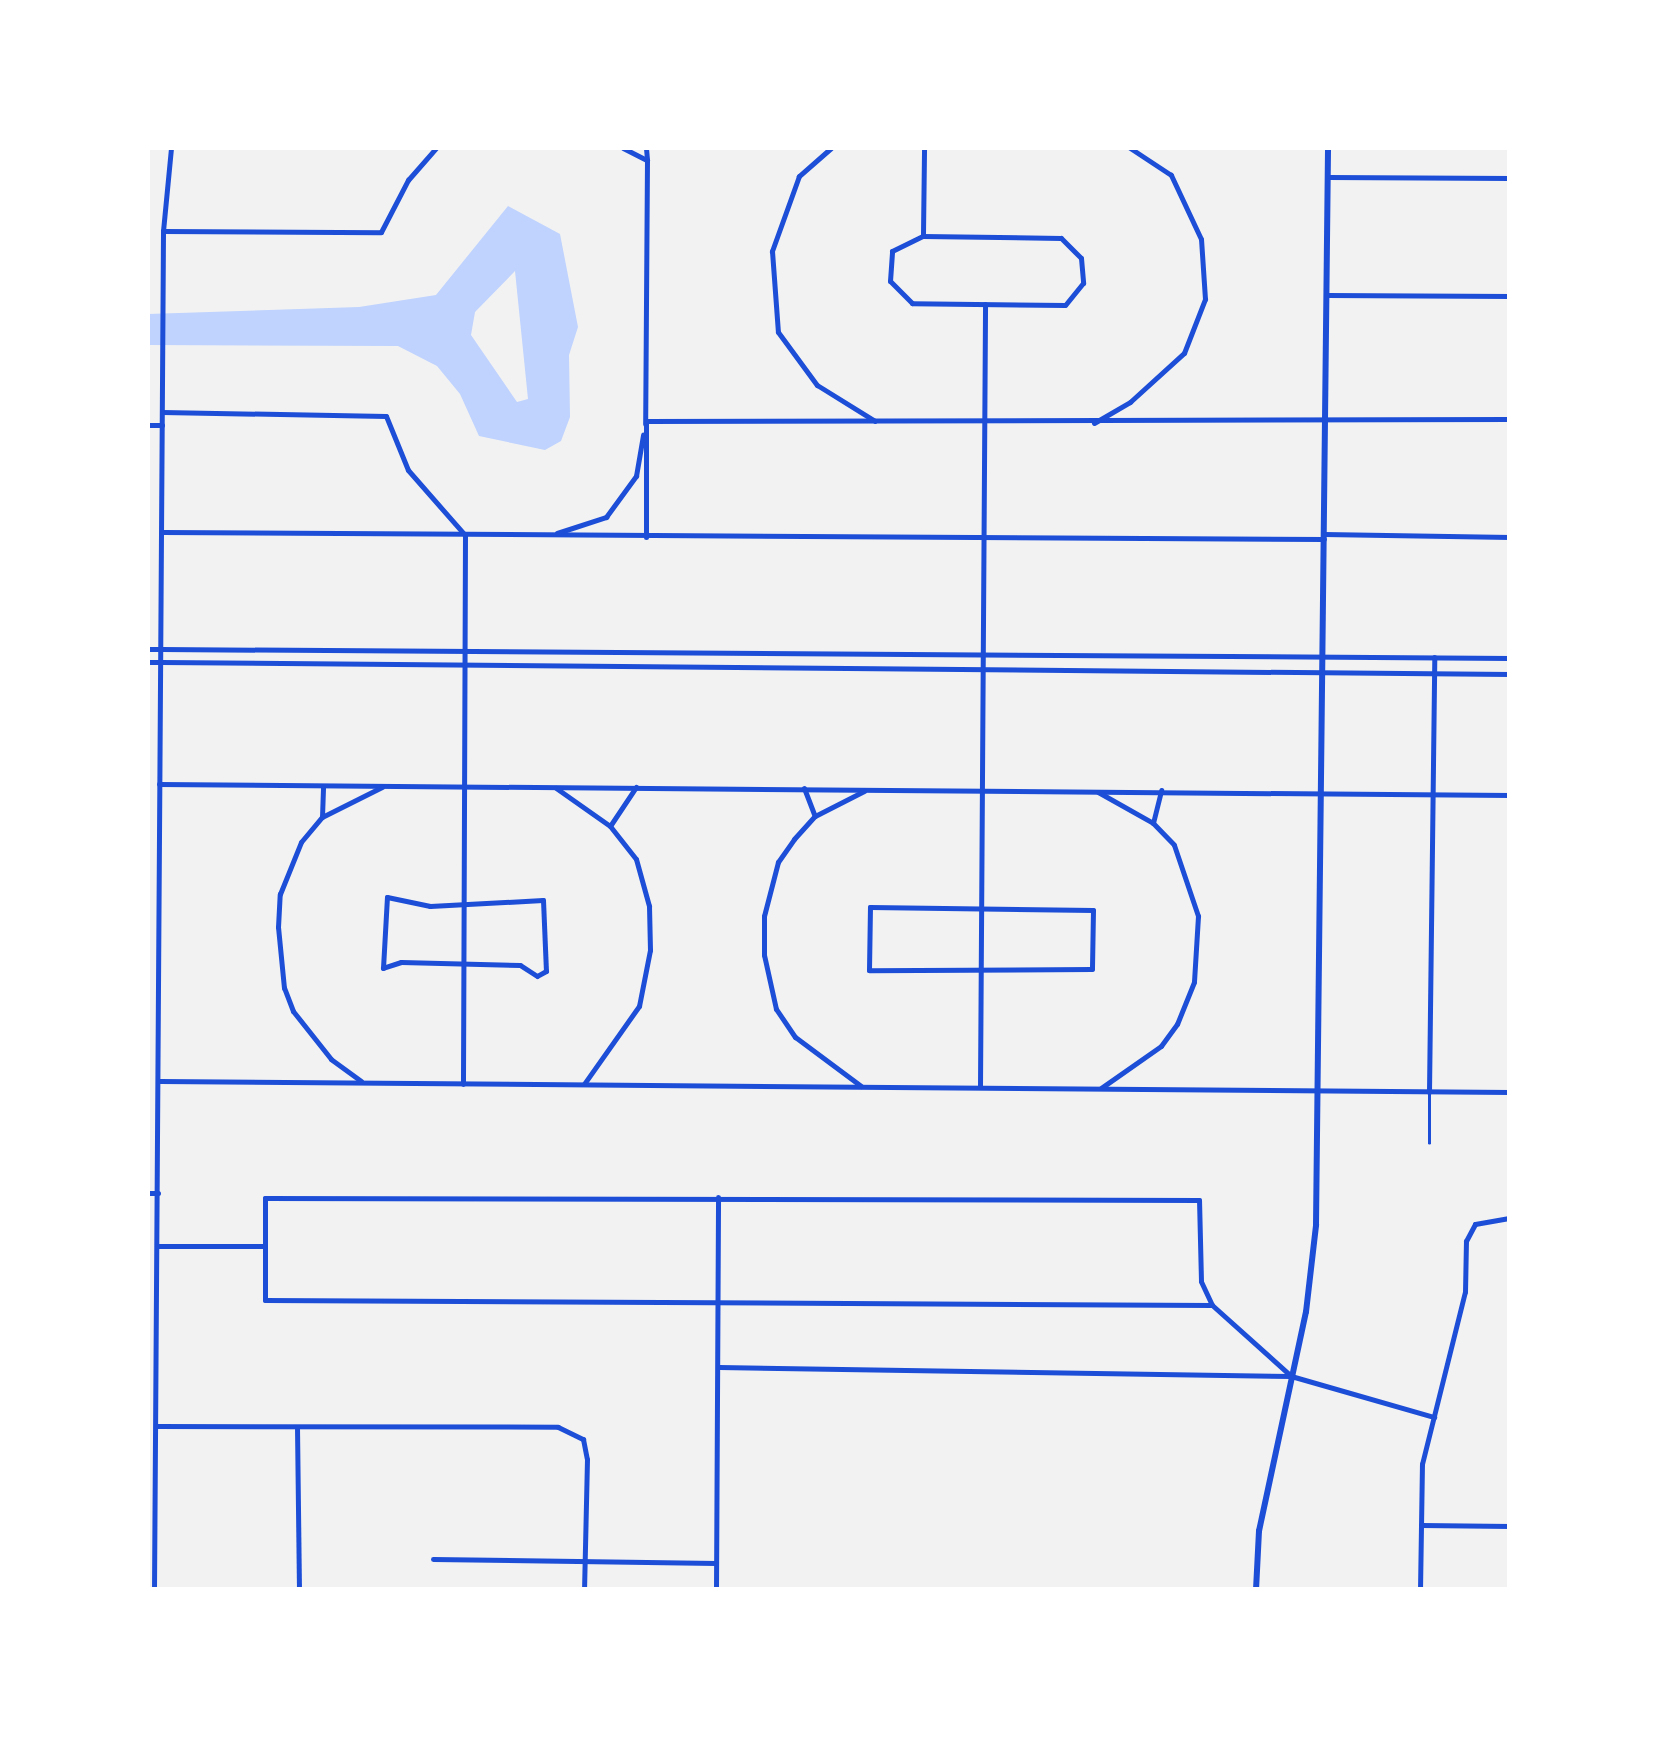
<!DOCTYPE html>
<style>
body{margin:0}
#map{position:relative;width:1657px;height:1737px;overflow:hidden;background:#f2f2f2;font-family:"Fira Sans",sans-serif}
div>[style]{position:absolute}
.water>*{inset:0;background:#bfd3fe}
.service>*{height:2.5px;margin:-1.25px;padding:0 1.25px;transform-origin:1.25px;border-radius:1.25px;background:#1d4ed8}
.minor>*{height:5px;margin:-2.5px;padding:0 2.5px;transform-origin:2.5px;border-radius:2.5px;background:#1d4ed8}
.tertiary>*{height:5px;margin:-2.5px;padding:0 2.5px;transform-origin:2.5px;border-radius:2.5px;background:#1d4ed8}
.secondary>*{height:6px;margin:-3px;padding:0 3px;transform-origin:3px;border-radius:3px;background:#1d4ed8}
span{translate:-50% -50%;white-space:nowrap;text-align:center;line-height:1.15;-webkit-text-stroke:8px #fff;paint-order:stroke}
.frame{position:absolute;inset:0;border:150px solid #fff;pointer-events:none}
</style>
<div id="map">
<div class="water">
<div style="clip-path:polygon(evenodd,508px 206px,560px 234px,578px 327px,569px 355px,570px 417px,561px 441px,545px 450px,479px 436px,460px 394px,437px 366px,398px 346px,148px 345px,148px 314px,359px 307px,436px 295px,508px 206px,515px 271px,528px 399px,517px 402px,471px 335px,475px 312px,515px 271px)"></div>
</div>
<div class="service">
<div style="left:1429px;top:1143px;width:50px;rotate:-90deg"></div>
</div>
<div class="minor">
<div style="left:623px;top:148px;width:27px;rotate:27deg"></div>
<div style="left:647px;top:160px;width:264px;rotate:90.4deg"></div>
<div style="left:646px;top:148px;width:12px;rotate:85deg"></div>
<div style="left:831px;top:148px;width:43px;rotate:138.8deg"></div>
<div style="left:799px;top:176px;width:80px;rotate:109.8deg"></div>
<div style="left:772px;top:251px;width:81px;rotate:85.8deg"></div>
<div style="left:778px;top:332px;width:66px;rotate:53.7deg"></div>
<div style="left:817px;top:385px;width:68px;rotate:31.8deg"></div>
<div style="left:1328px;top:177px;width:182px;rotate:0.3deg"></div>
<div style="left:163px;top:231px;width:218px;rotate:0.3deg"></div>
<div style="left:381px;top:232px;width:59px;rotate:-62.6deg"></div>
<div style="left:408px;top:180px;width:43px;rotate:-48.8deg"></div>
<div style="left:923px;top:234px;width:86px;rotate:-89.3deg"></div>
<div style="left:923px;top:236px;width:138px;rotate:0.8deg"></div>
<div style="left:1061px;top:238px;width:28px;rotate:45deg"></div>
<div style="left:1081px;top:258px;width:25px;rotate:85deg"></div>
<div style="left:1083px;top:283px;width:28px;rotate:129deg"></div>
<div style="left:1065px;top:305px;width:153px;rotate:-179.3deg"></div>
<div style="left:912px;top:303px;width:31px;rotate:-135deg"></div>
<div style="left:890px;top:281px;width:30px;rotate:-86deg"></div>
<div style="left:892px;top:251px;width:34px;rotate:-26deg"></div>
<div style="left:1327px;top:295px;width:183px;rotate:0.3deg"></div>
<div style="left:162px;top:412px;width:224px;rotate:1deg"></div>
<div style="left:386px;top:416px;width:58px;rotate:67.8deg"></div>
<div style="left:408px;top:470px;width:86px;rotate:48.8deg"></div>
<div style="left:465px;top:535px;width:549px;rotate:90.21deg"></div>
<div style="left:1094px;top:423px;width:42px;rotate:-30.3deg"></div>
<div style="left:1130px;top:402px;width:73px;rotate:-42.2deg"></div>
<div style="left:1184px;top:353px;width:58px;rotate:-68.7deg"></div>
<div style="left:1205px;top:299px;width:60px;rotate:-93.8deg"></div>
<div style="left:1201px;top:239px;width:71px;rotate:-115.1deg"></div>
<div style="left:1171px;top:175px;width:49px;rotate:-146.6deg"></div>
<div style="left:148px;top:425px;width:14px"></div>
<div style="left:162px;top:532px;width:1162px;rotate:0.35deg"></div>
<div style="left:557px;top:533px;width:52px;rotate:-18.1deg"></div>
<div style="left:606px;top:517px;width:51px;rotate:-53.8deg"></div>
<div style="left:636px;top:476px;width:42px;rotate:-80.3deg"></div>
<div style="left:1324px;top:534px;width:186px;rotate:0.9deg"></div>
<div style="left:646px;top:537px;width:116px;rotate:-90deg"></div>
<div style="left:646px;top:421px;width:864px;rotate:-0.13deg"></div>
<div style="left:148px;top:649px;width:13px"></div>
<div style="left:148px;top:662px;width:13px"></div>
<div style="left:159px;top:784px;width:1351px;rotate:0.47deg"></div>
<div style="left:556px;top:788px;width:66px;rotate:35.1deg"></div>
<div style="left:610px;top:826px;width:42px;rotate:51.8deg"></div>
<div style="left:636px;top:859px;width:49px;rotate:74.5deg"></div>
<div style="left:649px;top:906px;width:44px;rotate:88.7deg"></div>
<div style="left:650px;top:950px;width:57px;rotate:101.1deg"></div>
<div style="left:639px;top:1006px;width:95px;rotate:125.2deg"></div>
<div style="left:804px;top:788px;width:30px;rotate:69deg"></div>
<div style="left:1098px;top:792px;width:63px;rotate:29.4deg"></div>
<div style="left:1153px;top:823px;width:30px;rotate:46deg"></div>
<div style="left:1174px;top:845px;width:75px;rotate:71.3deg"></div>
<div style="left:1198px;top:916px;width:66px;rotate:93.5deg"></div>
<div style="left:1194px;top:982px;width:45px;rotate:112deg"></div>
<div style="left:1177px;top:1024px;width:27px;rotate:126deg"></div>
<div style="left:1161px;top:1046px;width:73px;rotate:145deg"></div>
<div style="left:322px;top:817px;width:30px;rotate:-88deg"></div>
<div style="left:1153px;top:823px;width:34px;rotate:-76deg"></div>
<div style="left:610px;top:826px;width:47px;rotate:-56.3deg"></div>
<div style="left:387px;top:897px;width:44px;rotate:11.8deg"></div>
<div style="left:430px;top:906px;width:113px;rotate:-3deg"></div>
<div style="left:543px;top:900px;width:71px;rotate:87.6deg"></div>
<div style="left:546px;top:971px;width:10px;rotate:151deg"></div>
<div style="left:537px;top:976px;width:20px;rotate:-147deg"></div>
<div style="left:520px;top:965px;width:119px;rotate:-178.6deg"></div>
<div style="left:401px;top:962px;width:19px;rotate:162deg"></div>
<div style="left:383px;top:968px;width:71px;rotate:-86.8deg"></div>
<div style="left:870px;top:907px;width:223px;rotate:0.8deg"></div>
<div style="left:1093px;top:910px;width:59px;rotate:91deg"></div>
<div style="left:1092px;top:969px;width:223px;rotate:179.7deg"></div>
<div style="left:869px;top:970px;width:63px;rotate:-89.1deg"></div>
<div style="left:361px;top:1081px;width:37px;rotate:-144deg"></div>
<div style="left:331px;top:1059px;width:61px;rotate:-128.4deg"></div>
<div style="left:293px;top:1011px;width:25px;rotate:-111deg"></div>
<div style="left:284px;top:988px;width:61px;rotate:-95.6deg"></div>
<div style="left:278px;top:927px;width:33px;rotate:-87deg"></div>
<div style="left:280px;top:894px;width:56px;rotate:-68deg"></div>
<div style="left:301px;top:842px;width:33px;rotate:-50deg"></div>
<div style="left:322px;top:817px;width:67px;rotate:-26.6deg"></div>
<div style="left:861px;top:1086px;width:82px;rotate:-143.4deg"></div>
<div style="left:795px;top:1037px;width:34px;rotate:-124deg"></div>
<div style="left:776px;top:1009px;width:55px;rotate:-102.5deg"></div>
<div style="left:764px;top:955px;width:39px;rotate:-90deg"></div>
<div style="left:764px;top:916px;width:56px;rotate:-75.5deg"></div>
<div style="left:778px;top:862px;width:28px;rotate:-55deg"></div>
<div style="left:794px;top:839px;width:31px;rotate:-48deg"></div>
<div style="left:815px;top:816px;width:55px;rotate:-27deg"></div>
<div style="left:980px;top:1087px;width:783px;rotate:-89.63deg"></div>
<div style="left:1429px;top:1092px;width:435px;rotate:-89.3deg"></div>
<div style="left:148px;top:1193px;width:10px"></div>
<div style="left:158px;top:1246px;width:106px"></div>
<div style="left:1212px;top:1305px;width:26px;rotate:-115deg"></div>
<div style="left:1201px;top:1281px;width:81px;rotate:-91.4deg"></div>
<div style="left:1199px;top:1200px;width:934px;rotate:-179.88deg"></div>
<div style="left:265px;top:1198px;width:102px;rotate:90deg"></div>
<div style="left:265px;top:1300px;width:947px;rotate:0.3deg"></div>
<div style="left:1212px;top:1305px;width:106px;rotate:41.9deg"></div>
<div style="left:719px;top:1367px;width:572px;rotate:0.9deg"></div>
<div style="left:1291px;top:1376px;width:149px;rotate:16deg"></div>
<div style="left:156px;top:1426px;width:402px;rotate:0.1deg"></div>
<div style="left:558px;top:1427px;width:28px;rotate:26deg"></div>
<div style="left:583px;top:1439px;width:20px;rotate:79deg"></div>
<div style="left:587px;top:1459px;width:131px;rotate:91.3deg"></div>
<div style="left:297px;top:1427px;width:163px;rotate:89.3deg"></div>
<div style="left:1421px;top:1525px;width:89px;rotate:0.6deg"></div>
<div style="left:433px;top:1559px;width:283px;rotate:0.8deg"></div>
<div style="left:716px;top:1590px;width:393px;rotate:-89.7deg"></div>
<div style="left:1420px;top:1590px;width:126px;rotate:-89.1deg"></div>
<div style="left:1422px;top:1464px;width:177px;rotate:-76deg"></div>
<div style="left:1465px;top:1292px;width:51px;rotate:-88.9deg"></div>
<div style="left:1466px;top:1241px;width:19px;rotate:-62deg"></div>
<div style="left:1475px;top:1224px;width:36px;rotate:-10deg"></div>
</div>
<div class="tertiary">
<div style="left:161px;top:649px;width:1349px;rotate:0.38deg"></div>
<div style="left:161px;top:662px;width:1349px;rotate:0.51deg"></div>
<div style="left:160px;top:1081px;width:1350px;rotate:0.47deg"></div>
<div style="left:154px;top:1590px;width:1359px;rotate:-89.62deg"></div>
<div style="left:163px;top:231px;width:83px;rotate:-84.5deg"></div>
</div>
<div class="secondary">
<div style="left:1256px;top:1590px;width:59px;rotate:-87.1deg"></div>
<div style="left:1259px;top:1531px;width:224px;rotate:-77.9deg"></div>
<div style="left:1306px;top:1312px;width:88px;rotate:-83.4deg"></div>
<div style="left:1316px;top:1225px;width:1077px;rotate:-89.36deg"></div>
</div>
<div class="frame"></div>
</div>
